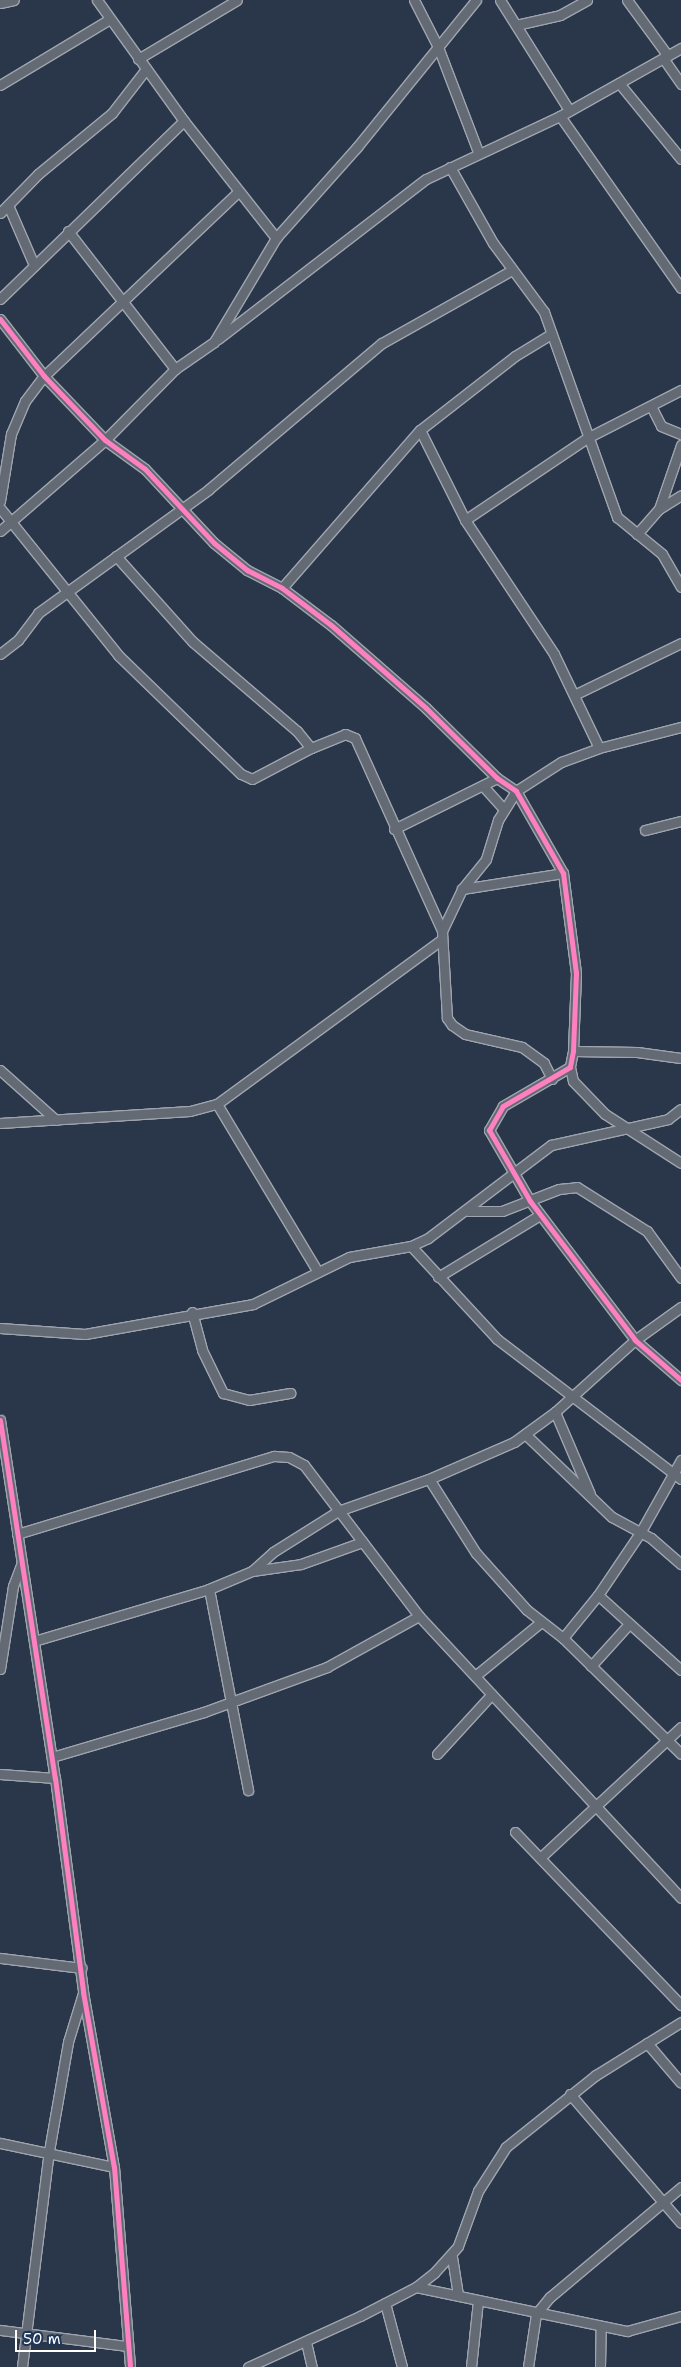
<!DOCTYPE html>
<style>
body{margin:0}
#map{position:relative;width:681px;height:2367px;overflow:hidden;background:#2a374a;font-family:"Shantell Sans",sans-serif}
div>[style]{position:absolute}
.roads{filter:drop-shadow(1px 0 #9fa5ae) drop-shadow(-1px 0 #9fa5ae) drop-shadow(0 1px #9fa5ae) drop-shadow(0 -1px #9fa5ae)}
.street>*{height:9px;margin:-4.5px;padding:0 4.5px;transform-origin:4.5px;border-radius:4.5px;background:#636a74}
.cycleway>*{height:5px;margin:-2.5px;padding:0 2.5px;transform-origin:2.5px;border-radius:2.5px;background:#ff80c0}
span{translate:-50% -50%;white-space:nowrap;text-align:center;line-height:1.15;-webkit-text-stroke:4px #1d3557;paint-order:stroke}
.scale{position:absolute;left:15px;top:2330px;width:81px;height:22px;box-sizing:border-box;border:2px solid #fff;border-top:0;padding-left:6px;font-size:15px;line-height:18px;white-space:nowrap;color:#fff;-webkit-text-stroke:4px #1d3557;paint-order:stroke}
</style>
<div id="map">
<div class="roads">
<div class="street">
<div style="left:97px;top:0;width:149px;rotate:54.3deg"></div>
<div style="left:184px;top:121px;width:149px;rotate:51.8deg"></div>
<div style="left:414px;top:0;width:53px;rotate:62.9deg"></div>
<div style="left:438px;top:47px;width:112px;rotate:69.1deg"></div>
<div style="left:500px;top:0;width:130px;rotate:57.9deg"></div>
<div style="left:627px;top:0;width:69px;rotate:53.8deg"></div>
<div style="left:0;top:3px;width:14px;rotate:-12deg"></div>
<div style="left:516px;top:25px;width:45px;rotate:-12.8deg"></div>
<div style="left:560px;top:15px;width:31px;rotate:-29deg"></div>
<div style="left:663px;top:58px;width:32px;rotate:55deg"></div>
<div style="left:138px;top:59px;width:115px;rotate:-30.8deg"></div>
<div style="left:619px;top:83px;width:98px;rotate:50.8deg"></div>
<div style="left:0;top:85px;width:126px;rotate:-31deg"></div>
<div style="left:560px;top:116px;width:210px;rotate:54.9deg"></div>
<div style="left:450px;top:167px;width:87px;rotate:60.5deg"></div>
<div style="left:493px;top:243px;width:86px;rotate:53.5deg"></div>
<div style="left:544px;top:312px;width:218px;rotate:70.4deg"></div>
<div style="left:617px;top:517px;width:58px;rotate:39.4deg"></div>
<div style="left:662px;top:554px;width:38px;rotate:60deg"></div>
<div style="left:8px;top:205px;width:65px;rotate:66.6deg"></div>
<div style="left:0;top:213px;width:54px;rotate:-45.7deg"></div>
<div style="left:38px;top:174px;width:96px;rotate:-39.5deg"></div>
<div style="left:112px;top:113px;width:56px;rotate:-52.3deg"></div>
<div style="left:68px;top:231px;width:175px;rotate:52.2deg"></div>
<div style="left:0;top:299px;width:256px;rotate:-44.1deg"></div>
<div style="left:0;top:319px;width:72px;rotate:52.3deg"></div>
<div style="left:44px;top:376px;width:88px;rotate:46.4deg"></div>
<div style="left:105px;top:440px;width:49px;rotate:35.9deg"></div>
<div style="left:145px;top:469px;width:101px;rotate:47deg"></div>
<div style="left:214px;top:543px;width:43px;rotate:39.3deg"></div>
<div style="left:247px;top:570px;width:39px;rotate:27deg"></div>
<div style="left:282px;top:588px;width:61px;rotate:37.1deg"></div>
<div style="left:331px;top:625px;width:126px;rotate:41.1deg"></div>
<div style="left:426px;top:708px;width:100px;rotate:44.6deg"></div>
<div style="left:497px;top:778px;width:23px;rotate:34deg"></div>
<div style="left:516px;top:791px;width:95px;rotate:60.2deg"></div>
<div style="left:563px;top:873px;width:101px;rotate:82.6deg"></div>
<div style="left:576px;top:973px;width:78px;rotate:92.2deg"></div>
<div style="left:573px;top:1051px;width:16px;rotate:101deg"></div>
<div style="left:570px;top:1067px;width:78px;rotate:149.8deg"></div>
<div style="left:503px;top:1106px;width:28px;rotate:120deg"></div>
<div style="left:489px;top:1130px;width:82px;rotate:60deg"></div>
<div style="left:530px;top:1201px;width:174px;rotate:52.9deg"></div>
<div style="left:635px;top:1340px;width:61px;rotate:41deg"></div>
<div style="left:218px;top:339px;width:262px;rotate:-37.6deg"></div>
<div style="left:426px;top:179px;width:148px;rotate:-25.2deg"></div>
<div style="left:560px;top:116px;width:139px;rotate:-29.3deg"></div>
<div style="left:652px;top:408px;width:20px;rotate:63deg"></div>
<div style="left:661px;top:426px;width:22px;rotate:22deg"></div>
<div style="left:420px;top:430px;width:101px;rotate:63.4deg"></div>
<div style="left:465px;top:520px;width:161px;rotate:56.4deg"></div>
<div style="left:554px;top:654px;width:104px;rotate:64.4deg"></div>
<div style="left:0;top:501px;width:68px;rotate:-80.7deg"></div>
<div style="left:11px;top:434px;width:36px;rotate:-67deg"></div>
<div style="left:25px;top:401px;width:31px;rotate:-53deg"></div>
<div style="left:44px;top:376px;width:267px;rotate:-43.5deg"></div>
<div style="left:0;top:508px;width:189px;rotate:51.2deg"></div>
<div style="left:118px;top:655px;width:171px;rotate:44.1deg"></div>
<div style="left:241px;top:774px;width:12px;rotate:24deg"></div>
<div style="left:252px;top:779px;width:67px;rotate:-27.7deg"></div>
<div style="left:659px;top:509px;width:68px;rotate:-71deg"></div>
<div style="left:465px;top:520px;width:147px;rotate:-33.9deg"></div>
<div style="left:587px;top:438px;width:106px;rotate:-27.1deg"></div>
<div style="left:0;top:531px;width:139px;rotate:-40.9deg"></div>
<div style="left:105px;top:440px;width:100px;rotate:-45.4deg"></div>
<div style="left:175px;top:369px;width:47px;rotate:-34.7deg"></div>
<div style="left:214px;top:342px;width:121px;rotate:-59.2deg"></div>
<div style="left:276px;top:238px;width:122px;rotate:-48.3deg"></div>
<div style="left:357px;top:147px;width:189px;rotate:-51deg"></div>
<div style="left:637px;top:534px;width:33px;rotate:-49deg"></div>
<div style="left:659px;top:509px;width:26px;rotate:-32deg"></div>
<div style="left:116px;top:556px;width:115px;rotate:48.2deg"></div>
<div style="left:193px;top:642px;width:137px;rotate:40.6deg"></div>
<div style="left:297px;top:731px;width:22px;rotate:51deg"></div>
<div style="left:311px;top:748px;width:37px;rotate:-22deg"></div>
<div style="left:345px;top:734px;width:11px;rotate:22deg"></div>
<div style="left:355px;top:738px;width:212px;rotate:65.7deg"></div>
<div style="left:282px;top:588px;width:210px;rotate:-48.9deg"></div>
<div style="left:420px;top:430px;width:120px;rotate:-37.9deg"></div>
<div style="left:515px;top:356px;width:42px;rotate:-31.4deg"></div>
<div style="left:0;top:654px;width:23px;rotate:-38deg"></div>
<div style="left:18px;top:640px;width:34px;rotate:-53deg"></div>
<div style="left:38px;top:613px;width:211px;rotate:-35.9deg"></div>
<div style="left:209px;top:489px;width:226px;rotate:-40.2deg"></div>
<div style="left:382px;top:343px;width:149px;rotate:-29.3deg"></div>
<div style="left:574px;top:695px;width:119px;rotate:-25.9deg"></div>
<div style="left:483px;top:786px;width:31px;rotate:48deg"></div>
<div style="left:394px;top:829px;width:115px;rotate:-26.3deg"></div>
<div style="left:645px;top:830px;width:37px;rotate:-14deg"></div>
<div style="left:462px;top:889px;width:102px;rotate:-9deg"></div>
<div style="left:573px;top:1051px;width:64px;rotate:0.9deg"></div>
<div style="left:637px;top:1052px;width:44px;rotate:7.8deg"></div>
<div style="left:570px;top:1067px;width:14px;rotate:78deg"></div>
<div style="left:573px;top:1081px;width:46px;rotate:45.9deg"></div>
<div style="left:605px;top:1114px;width:90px;rotate:32.8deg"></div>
<div style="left:0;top:1070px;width:75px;rotate:41.8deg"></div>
<div style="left:552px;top:1079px;width:18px;rotate:-117deg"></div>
<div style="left:544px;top:1063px;width:27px;rotate:-144deg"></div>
<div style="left:522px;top:1047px;width:58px;rotate:-167.2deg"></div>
<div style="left:465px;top:1034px;width:16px;rotate:-145deg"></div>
<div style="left:452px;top:1025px;width:9px;rotate:-126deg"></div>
<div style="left:447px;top:1018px;width:87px;rotate:-93.3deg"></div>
<div style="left:442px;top:931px;width:47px;rotate:-64.5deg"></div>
<div style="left:462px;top:889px;width:38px;rotate:-51deg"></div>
<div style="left:486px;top:859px;width:41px;rotate:-72.9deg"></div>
<div style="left:498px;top:820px;width:34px;rotate:-58deg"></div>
<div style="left:516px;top:791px;width:54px;rotate:-32.8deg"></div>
<div style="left:561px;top:762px;width:40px;rotate:-20.2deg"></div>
<div style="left:599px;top:748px;width:85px;rotate:-14.4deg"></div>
<div style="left:217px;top:1104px;width:196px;rotate:59deg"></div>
<div style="left:0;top:1123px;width:190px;rotate:-3.6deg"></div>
<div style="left:190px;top:1111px;width:28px;rotate:-15deg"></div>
<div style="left:217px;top:1104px;width:278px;rotate:-36.2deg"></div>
<div style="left:468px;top:1211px;width:34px"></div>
<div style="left:502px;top:1211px;width:61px;rotate:-21.1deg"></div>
<div style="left:559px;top:1189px;width:18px;rotate:-6deg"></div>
<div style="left:577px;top:1187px;width:83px;rotate:32.2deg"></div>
<div style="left:647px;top:1231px;width:58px;rotate:54.1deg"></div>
<div style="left:411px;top:1246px;width:127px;rotate:47.2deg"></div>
<div style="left:497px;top:1339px;width:231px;rotate:37.3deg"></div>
<div style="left:438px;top:1277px;width:119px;rotate:-31.3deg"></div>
<div style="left:192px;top:1312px;width:39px;rotate:75deg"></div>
<div style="left:202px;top:1350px;width:48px;rotate:64deg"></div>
<div style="left:223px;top:1393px;width:27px;rotate:15deg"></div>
<div style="left:249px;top:1400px;width:42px;rotate:-9.7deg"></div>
<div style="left:0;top:1328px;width:85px;rotate:4deg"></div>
<div style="left:85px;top:1334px;width:171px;rotate:-10.1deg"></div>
<div style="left:253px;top:1304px;width:107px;rotate:-26.1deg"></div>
<div style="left:349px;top:1257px;width:63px;rotate:-10.1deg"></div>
<div style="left:411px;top:1246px;width:19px;rotate:-25deg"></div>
<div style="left:428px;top:1238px;width:154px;rotate:-37.1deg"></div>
<div style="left:551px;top:1145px;width:120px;rotate:-12.5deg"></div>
<div style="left:668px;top:1119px;width:16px;rotate:-38deg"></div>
<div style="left:555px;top:1412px;width:89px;rotate:66.9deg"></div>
<div style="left:0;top:1420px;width:362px;rotate:81.3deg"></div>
<div style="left:55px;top:1778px;width:216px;rotate:82.5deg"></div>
<div style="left:83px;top:1992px;width:178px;rotate:80deg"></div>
<div style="left:114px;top:2167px;width:201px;rotate:85.4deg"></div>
<div style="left:525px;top:1434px;width:120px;rotate:43.7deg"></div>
<div style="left:612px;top:1517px;width:44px;rotate:28.3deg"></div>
<div style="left:651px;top:1538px;width:40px;rotate:41deg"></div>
<div style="left:429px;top:1479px;width:88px;rotate:57.6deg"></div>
<div style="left:476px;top:1553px;width:76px;rotate:48.2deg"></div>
<div style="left:527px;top:1610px;width:46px;rotate:37.9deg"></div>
<div style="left:563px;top:1638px;width:165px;rotate:44.5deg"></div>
<div style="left:17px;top:1534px;width:269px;rotate:-16.9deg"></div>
<div style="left:274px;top:1456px;width:15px;rotate:4deg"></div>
<div style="left:289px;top:1457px;width:17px;rotate:28deg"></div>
<div style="left:304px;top:1465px;width:190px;rotate:52.7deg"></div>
<div style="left:419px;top:1616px;width:385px;rotate:47.1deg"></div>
<div style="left:252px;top:1571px;width:28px;rotate:-42deg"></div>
<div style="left:273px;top:1552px;width:77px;rotate:-32.2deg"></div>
<div style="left:338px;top:1511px;width:96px;rotate:-19.4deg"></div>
<div style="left:429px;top:1479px;width:93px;rotate:-23.5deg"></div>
<div style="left:514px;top:1442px;width:51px;rotate:-36.2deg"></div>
<div style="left:555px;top:1412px;width:108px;rotate:-42deg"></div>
<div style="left:635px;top:1340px;width:57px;rotate:-35.7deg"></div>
<div style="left:209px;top:1589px;width:205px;rotate:79deg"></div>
<div style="left:598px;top:1595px;width:112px;rotate:42.1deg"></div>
<div style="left:563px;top:1638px;width:55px;rotate:-50.9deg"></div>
<div style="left:598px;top:1595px;width:75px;rotate:-55.9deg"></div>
<div style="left:640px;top:1533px;width:84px;rotate:-60.7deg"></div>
<div style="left:34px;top:1641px;width:183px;rotate:-16.5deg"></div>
<div style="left:209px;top:1589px;width:47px;rotate:-22.7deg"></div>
<div style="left:252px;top:1571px;width:49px;rotate:-8.1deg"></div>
<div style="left:301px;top:1564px;width:65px;rotate:-19.8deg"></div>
<div style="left:591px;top:1666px;width:57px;rotate:-47.9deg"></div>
<div style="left:0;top:1669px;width:84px;rotate:-81.1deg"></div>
<div style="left:13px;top:1586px;width:22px;rotate:-69deg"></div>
<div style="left:475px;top:1676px;width:85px;rotate:-39.3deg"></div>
<div style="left:437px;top:1754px;width:81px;rotate:-47.5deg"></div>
<div style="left:52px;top:1757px;width:159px;rotate:-16.5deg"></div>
<div style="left:204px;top:1712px;width:131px;rotate:-20.1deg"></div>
<div style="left:327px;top:1667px;width:105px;rotate:-29deg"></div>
<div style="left:0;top:1774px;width:55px;rotate:4.2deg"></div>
<div style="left:515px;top:1832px;width:240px;rotate:46.2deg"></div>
<div style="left:541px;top:1857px;width:191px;rotate:-42.9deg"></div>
<div style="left:0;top:1958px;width:82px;rotate:7deg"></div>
<div style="left:647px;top:2043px;width:52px;rotate:49.6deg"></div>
<div style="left:570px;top:2094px;width:170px;rotate:49.3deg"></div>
<div style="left:0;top:2143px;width:116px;rotate:11.9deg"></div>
<div style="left:452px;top:2257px;width:39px;rotate:81deg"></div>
<div style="left:416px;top:2287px;width:216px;rotate:11.8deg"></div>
<div style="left:627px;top:2331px;width:56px;rotate:-15.5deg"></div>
<div style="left:385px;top:2303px;width:66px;rotate:75.1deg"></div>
<div style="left:0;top:2330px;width:128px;rotate:7.2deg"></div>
<div style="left:306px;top:2342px;width:26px;rotate:77deg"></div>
<div style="left:22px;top:2367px;width:218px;rotate:-82.9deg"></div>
<div style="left:49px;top:2151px;width:111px;rotate:-80.1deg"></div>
<div style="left:68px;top:2042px;width:51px;rotate:-73deg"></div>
<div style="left:248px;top:2367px;width:123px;rotate:-24.5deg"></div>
<div style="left:360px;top:2316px;width:63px;rotate:-27.4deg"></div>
<div style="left:416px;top:2287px;width:23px;rotate:-38deg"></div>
<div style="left:434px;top:2273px;width:36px;rotate:-48deg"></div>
<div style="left:458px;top:2246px;width:59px;rotate:-70deg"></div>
<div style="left:478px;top:2191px;width:52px;rotate:-57.5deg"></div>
<div style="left:506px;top:2147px;width:115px;rotate:-38.7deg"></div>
<div style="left:596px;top:2075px;width:100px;rotate:-31.9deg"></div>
<div style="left:471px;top:2367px;width:67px;rotate:-84deg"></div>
<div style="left:528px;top:2367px;width:54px;rotate:-81.4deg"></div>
<div style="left:536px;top:2314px;width:22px;rotate:-51deg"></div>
<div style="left:550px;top:2297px;width:171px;rotate:-40deg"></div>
<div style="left:600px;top:2367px;width:39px;rotate:-89deg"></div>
</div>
</div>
<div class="cycleway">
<div style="left:0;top:319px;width:72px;rotate:52.3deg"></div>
<div style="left:44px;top:376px;width:88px;rotate:46.4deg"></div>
<div style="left:105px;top:440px;width:49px;rotate:35.9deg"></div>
<div style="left:145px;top:469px;width:101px;rotate:47deg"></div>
<div style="left:214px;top:543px;width:43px;rotate:39.3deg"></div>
<div style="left:247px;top:570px;width:39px;rotate:27deg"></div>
<div style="left:282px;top:588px;width:61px;rotate:37.1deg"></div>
<div style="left:331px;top:625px;width:126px;rotate:41.1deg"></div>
<div style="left:426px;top:708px;width:100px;rotate:44.6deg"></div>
<div style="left:497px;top:778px;width:23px;rotate:34deg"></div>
<div style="left:516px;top:791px;width:95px;rotate:60.2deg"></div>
<div style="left:563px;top:873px;width:101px;rotate:82.6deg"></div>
<div style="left:576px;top:973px;width:78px;rotate:92.2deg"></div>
<div style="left:573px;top:1051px;width:16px;rotate:101deg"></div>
<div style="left:570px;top:1067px;width:78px;rotate:149.8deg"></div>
<div style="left:503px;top:1106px;width:28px;rotate:120deg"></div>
<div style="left:489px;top:1130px;width:82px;rotate:60deg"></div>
<div style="left:530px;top:1201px;width:174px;rotate:52.9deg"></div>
<div style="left:635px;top:1340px;width:61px;rotate:41deg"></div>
<div style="left:0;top:1420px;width:362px;rotate:81.3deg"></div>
<div style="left:55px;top:1778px;width:216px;rotate:82.5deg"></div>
<div style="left:83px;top:1992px;width:178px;rotate:80deg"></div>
<div style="left:114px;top:2167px;width:201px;rotate:85.4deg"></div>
</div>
<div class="scale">50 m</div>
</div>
